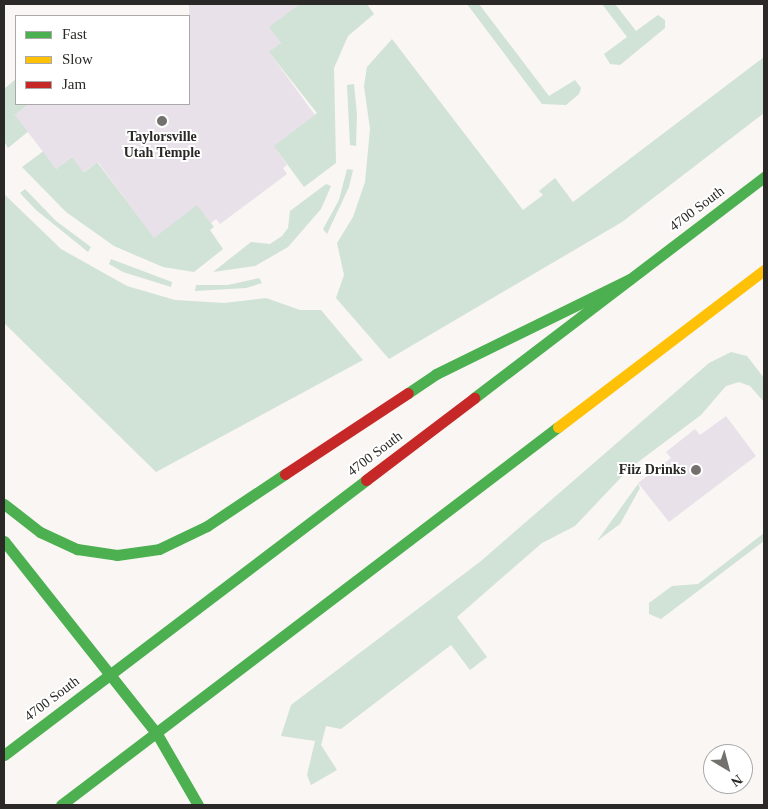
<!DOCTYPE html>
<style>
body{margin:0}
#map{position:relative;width:768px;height:809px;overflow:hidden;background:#f9f6f3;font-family:Georgia,serif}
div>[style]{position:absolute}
.green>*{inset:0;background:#d1e2d6}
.building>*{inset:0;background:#e8e1e9}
.fast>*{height:11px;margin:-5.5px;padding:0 5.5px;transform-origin:5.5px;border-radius:5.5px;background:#4caf50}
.slow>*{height:11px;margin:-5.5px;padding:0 5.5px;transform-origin:5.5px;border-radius:5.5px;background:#ffc107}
.jam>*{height:11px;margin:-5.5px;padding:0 5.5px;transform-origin:5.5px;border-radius:5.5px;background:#c62828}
.dots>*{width:14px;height:14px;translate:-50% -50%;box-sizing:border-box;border:2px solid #fff;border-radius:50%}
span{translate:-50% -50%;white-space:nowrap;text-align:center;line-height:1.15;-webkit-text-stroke:4px #fff;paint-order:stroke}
.poi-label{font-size:14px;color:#2a2927;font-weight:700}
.right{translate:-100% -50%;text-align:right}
.street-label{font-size:14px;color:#2a2927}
.frame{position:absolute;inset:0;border:5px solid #2a2927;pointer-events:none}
.legend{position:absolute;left:15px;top:15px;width:175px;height:90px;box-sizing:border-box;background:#fff;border:1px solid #aaa9a9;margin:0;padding:6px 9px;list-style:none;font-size:15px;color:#2a2927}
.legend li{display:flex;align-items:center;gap:10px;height:25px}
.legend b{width:25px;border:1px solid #aaa9a9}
.north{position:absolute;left:703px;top:744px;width:50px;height:50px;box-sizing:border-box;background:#fff;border:1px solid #aaa9a9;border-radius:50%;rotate:143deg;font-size:14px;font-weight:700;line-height:20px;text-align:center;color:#2a2927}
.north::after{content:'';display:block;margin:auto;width:18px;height:22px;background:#72716e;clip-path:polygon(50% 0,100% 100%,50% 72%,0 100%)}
</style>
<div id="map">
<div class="green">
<div style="clip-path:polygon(276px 4px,367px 4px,374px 14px,348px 36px,334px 68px,336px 163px,304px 187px,273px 145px,317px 113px,268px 51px,281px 43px,267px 27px,281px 11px)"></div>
<div style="clip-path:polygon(467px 4px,479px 4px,549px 96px,575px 80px,581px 88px,579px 94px,566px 105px,542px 104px)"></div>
<div style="clip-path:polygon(602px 4px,615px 4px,636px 31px,658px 15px,665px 20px,665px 28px,620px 65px,610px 64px,604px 54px,627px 37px)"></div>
<div style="clip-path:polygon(392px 39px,523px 210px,543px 195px,539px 191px,555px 178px,573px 202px,764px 57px,764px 113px,622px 222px,389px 359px,336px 298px,344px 275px,337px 243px,353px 217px,365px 182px,370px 129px,364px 86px,367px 67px)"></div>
<div style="clip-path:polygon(16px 79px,16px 104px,29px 104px,15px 115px,30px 130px,8px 148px,4px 141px,4px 89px)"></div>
<div style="clip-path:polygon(354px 84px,357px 115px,356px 146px,350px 145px,347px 85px)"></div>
<div style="clip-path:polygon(45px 150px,56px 169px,72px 157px,84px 172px,95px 164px,94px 158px,154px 237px,196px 203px,214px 227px,210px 230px,223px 249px,194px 272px,163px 267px,114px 246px,66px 212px,22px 167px)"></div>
<div style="clip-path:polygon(347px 169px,353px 170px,349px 187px,327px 234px,323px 229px,339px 200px)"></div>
<div style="clip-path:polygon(326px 184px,331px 186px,321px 209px,288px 247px,255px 266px,213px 272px,251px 242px,270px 244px,282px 236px,288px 228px,290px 211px)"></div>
<div style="clip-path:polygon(25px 189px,56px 221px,91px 247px,88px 252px,36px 210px,20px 193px)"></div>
<div style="clip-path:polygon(4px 194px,61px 249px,127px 286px,175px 300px,224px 303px,266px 298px,300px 310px,321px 310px,363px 360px,156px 472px,4px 323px)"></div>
<div style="clip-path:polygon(111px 259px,172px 282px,171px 287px,123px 272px,109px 264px)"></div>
<div style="clip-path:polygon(259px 278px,262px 283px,246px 288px,195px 291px,196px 285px,228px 285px)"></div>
<div style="clip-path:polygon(731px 352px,747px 356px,764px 378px,764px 402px,750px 386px,739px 382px,726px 386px,701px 415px,630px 468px,575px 526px,542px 543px,457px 617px,487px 657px,470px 670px,451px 645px,341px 729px,326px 726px,321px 745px,337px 770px,311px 785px,307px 775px,315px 741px,281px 736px,291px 705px,481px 561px,709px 363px)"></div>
<div style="clip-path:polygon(638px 484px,640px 488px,620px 524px,597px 541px)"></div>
<div style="clip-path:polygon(764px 533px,764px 541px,661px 619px,649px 614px,649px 603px,672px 586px,698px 584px)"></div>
</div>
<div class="building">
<div style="clip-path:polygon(189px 4px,300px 4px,269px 27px,281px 43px,269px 52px,315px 115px,274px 146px,287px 165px,283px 168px,287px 174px,220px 224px,216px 219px,211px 223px,197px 205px,154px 238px,98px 162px,83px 172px,72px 157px,56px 169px,15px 115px,29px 104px,189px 104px)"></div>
<div style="clip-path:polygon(726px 416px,756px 456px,669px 522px,638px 483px,671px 458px,666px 452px,695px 429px,700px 435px)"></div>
</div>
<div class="fast">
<div style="left:408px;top:393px;width:34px;rotate:-34deg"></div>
<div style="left:436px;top:374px;width:216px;rotate:-26.1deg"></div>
<div style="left:474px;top:398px;width:365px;rotate:-37.3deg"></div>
<div style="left:4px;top:504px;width:46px;rotate:37.9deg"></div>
<div style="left:40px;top:532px;width:41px;rotate:24.7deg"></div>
<div style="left:77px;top:549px;width:40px;rotate:8.5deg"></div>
<div style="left:117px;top:555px;width:42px;rotate:-8.1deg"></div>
<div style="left:159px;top:549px;width:53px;rotate:-25.6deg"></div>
<div style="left:207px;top:526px;width:94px;rotate:-33.7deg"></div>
<div style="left:4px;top:541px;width:246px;rotate:51.6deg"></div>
<div style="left:157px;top:734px;width:82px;rotate:60deg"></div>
<div style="left:4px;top:755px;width:455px;rotate:-37.2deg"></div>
<div style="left:61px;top:805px;width:624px;rotate:-37.26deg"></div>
</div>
<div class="slow">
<div style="left:558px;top:427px;width:259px;rotate:-37.3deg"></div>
</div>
<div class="jam">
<div style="left:285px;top:474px;width:147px;rotate:-33.4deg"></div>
<div style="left:366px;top:480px;width:136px;rotate:-37.2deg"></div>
</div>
<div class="dots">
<div style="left:162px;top:121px;background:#72716e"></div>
<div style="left:696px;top:470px;background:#72716e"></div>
</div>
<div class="poi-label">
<span style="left:162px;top:145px">Taylorsville<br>Utah Temple</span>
<span class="right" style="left:686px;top:470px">Fiiz Drinks</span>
</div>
<div class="street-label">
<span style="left:697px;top:209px;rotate:-37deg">4700 South</span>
<span style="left:375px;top:454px;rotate:-37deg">4700 South</span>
<span style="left:52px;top:699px;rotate:-37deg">4700 South</span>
</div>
<div class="frame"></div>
<ul class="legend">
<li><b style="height:6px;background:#4caf50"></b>Fast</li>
<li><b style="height:6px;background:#ffc107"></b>Slow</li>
<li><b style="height:6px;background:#c62828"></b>Jam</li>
</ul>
<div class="north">N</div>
</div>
